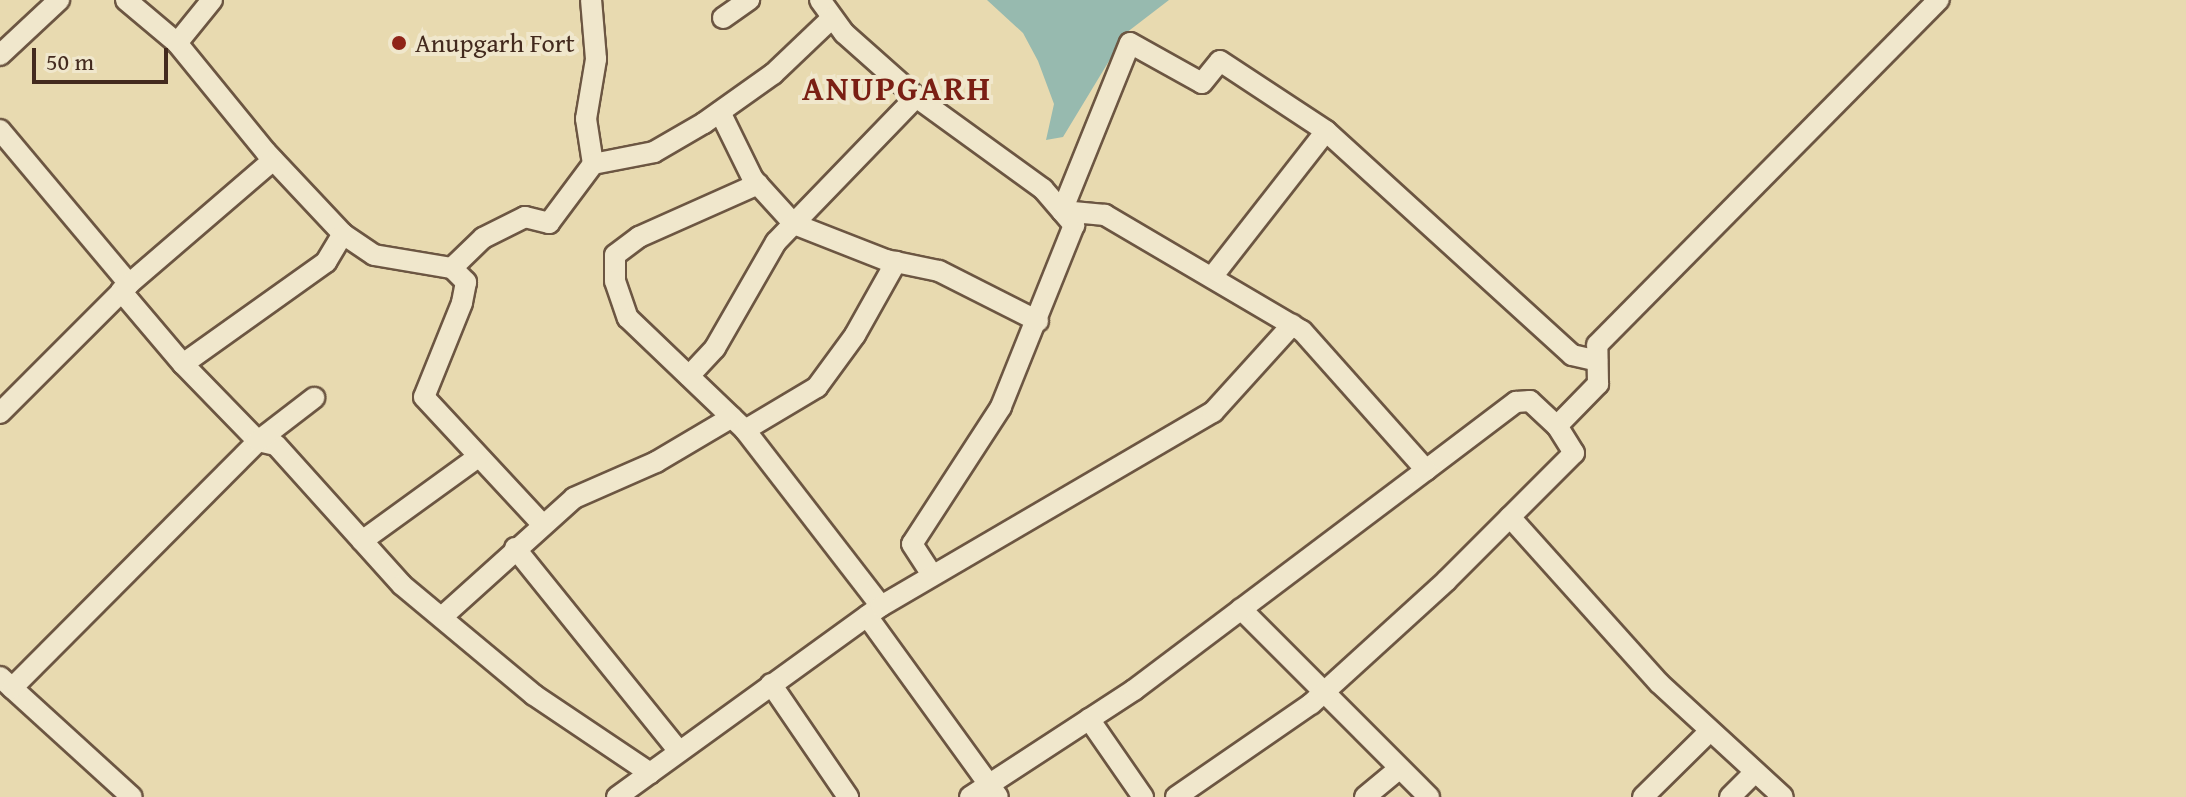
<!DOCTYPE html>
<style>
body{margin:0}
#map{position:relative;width:2186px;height:797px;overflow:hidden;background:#e8dab0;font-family:"Gentium Book Plus",serif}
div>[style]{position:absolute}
.water>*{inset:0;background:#97baaf}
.roads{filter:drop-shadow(2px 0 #6c5642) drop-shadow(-2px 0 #6c5642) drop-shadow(0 2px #6c5642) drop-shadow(0 -2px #6c5642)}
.street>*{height:20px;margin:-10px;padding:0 10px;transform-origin:10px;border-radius:10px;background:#f0e7cc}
.dots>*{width:22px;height:22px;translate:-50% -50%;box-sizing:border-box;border:4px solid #f0e7cc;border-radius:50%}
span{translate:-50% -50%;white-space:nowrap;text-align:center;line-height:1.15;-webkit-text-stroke:8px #f0e7cc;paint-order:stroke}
.poi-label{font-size:26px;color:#432a1e}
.left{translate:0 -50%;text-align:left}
.district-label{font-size:34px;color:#7a1f14;font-weight:700;letter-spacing:2px}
.scale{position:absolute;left:32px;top:48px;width:136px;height:36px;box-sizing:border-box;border:4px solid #432a1e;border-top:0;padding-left:10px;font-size:24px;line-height:28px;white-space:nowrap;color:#432a1e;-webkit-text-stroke:6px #f0e7cc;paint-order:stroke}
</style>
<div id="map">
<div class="water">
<div style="clip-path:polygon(987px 0,1169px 0,1126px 33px,1063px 137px,1046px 140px,1054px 104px,1038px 61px,1023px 33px)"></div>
</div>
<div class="roads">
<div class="street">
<div style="left:126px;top:0;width:67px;rotate:40.1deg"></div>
<div style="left:212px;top:0;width:55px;rotate:129.1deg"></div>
<div style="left:177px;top:43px;width:141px;rotate:50.8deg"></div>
<div style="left:266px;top:152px;width:112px;rotate:46.8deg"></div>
<div style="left:343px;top:234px;width:37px;rotate:34deg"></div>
<div style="left:374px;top:255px;width:79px;rotate:9.5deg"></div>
<div style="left:452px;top:268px;width:43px;rotate:-44.1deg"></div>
<div style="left:483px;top:238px;width:47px;rotate:-26.6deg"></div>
<div style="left:525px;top:217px;width:25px;rotate:14deg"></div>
<div style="left:549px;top:223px;width:74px;rotate:-53.3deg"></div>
<div style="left:593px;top:164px;width:46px;rotate:-98.8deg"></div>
<div style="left:586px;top:119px;width:61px;rotate:-80.5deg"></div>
<div style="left:596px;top:59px;width:59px;rotate:-94.8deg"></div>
<div style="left:820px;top:0;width:41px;rotate:54deg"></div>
<div style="left:844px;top:33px;width:96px;rotate:41.6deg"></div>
<div style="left:916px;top:97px;width:157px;rotate:35.9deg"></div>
<div style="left:1043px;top:189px;width:48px;rotate:49.3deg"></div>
<div style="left:1074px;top:225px;width:196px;rotate:111.9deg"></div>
<div style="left:1001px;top:407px;width:163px;rotate:123deg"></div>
<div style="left:912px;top:544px;width:37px;rotate:57deg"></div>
<div style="left:723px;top:18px;width:32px;rotate:-35deg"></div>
<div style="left:0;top:55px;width:81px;rotate:-43deg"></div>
<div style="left:720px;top:112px;width:75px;rotate:63.8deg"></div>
<div style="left:753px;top:179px;width:61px;rotate:47.7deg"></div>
<div style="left:794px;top:224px;width:99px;rotate:21.4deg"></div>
<div style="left:886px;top:260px;width:54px;rotate:11.7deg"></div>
<div style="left:939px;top:271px;width:111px;rotate:26.8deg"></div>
<div style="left:0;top:130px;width:201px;rotate:50deg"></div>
<div style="left:593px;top:164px;width:62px;rotate:-11.1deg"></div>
<div style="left:654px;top:152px;width:58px;rotate:-30.1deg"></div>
<div style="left:704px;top:123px;width:85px;rotate:-35.4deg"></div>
<div style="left:773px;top:74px;width:81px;rotate:-43.5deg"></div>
<div style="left:758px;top:184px;width:130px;rotate:156deg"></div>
<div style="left:639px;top:237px;width:30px;rotate:143deg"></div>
<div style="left:615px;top:255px;width:26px;rotate:90deg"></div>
<div style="left:615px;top:281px;width:39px;rotate:71deg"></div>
<div style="left:628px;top:318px;width:162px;rotate:43.7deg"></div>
<div style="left:745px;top:430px;width:222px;rotate:52.3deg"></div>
<div style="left:452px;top:268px;width:20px;rotate:45deg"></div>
<div style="left:466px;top:282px;width:21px;rotate:101deg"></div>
<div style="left:462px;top:303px;width:101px;rotate:112deg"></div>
<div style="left:424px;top:397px;width:173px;rotate:47.1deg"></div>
<div style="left:1212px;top:277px;width:185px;rotate:-52deg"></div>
<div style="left:121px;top:291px;width:96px;rotate:49.7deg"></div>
<div style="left:183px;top:364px;width:107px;rotate:45.8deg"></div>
<div style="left:258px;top:441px;width:18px;rotate:13deg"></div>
<div style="left:276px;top:445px;width:188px;rotate:48deg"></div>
<div style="left:402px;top:585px;width:172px;rotate:39.8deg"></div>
<div style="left:534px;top:695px;width:140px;rotate:33.9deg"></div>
<div style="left:183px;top:364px;width:176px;rotate:-35.5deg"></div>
<div style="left:326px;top:262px;width:33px;rotate:-59deg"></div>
<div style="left:689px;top:376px;width:38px;rotate:-47deg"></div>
<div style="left:715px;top:348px;width:122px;rotate:-60.1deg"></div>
<div style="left:776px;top:242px;width:202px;rotate:-46deg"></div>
<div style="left:0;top:413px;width:182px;rotate:-45deg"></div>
<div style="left:129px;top:284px;width:190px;rotate:-40.7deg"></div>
<div style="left:745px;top:430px;width:84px;rotate:-30.8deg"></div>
<div style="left:817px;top:387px;width:64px;rotate:-53.8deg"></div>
<div style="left:855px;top:335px;width:84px;rotate:-60.7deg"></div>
<div style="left:1426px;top:470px;width:113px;rotate:-37.1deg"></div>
<div style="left:1516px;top:402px;width:14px;rotate:-4deg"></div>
<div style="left:1530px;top:401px;width:37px;rotate:43deg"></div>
<div style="left:1557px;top:426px;width:59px;rotate:-45.7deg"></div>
<div style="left:1598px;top:384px;width:39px;rotate:-91deg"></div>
<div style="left:1597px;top:345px;width:486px;rotate:-45.3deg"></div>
<div style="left:1510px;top:517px;width:223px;rotate:48.1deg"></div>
<div style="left:1659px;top:683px;width:168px;rotate:42.6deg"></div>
<div style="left:362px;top:541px;width:143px;rotate:-35.9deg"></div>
<div style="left:515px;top:548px;width:261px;rotate:51.1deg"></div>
<div style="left:1241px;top:609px;width:266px;rotate:45deg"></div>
<div style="left:867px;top:616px;width:223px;rotate:54.1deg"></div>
<div style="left:442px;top:617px;width:178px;rotate:-42deg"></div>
<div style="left:574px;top:498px;width:90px;rotate:-23.7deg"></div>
<div style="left:656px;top:462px;width:88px;rotate:-30.6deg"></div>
<div style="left:0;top:677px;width:178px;rotate:42.3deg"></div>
<div style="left:771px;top:684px;width:137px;rotate:55.7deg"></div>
<div style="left:12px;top:688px;width:349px;rotate:-45.1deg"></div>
<div style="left:258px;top:441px;width:71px;rotate:-37.5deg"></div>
<div style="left:1089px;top:719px;width:95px;rotate:55.3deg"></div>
<div style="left:617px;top:797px;width:326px;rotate:-35.9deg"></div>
<div style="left:881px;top:606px;width:385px;rotate:-30.3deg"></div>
<div style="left:1213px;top:412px;width:118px;rotate:-47.8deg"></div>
<div style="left:970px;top:797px;width:196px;rotate:-33.1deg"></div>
<div style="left:1134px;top:690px;width:366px;rotate:-37deg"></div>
<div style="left:1426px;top:470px;width:186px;rotate:-131.7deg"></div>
<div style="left:1302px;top:331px;width:229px;rotate:-149.5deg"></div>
<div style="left:1105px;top:215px;width:43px;rotate:-174.7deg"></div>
<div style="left:1062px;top:211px;width:181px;rotate:-68deg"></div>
<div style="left:1130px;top:43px;width:82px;rotate:29.1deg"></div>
<div style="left:1202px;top:83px;width:28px;rotate:-51deg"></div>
<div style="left:1220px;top:61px;width:127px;rotate:33.4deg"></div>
<div style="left:1326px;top:131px;width:333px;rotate:42.3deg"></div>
<div style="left:1572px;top:355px;width:26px;rotate:13deg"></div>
<div style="left:1176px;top:797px;width:164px;rotate:-34.6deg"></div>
<div style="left:1311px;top:704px;width:183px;rotate:-42.3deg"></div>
<div style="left:1446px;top:581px;width:181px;rotate:-45deg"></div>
<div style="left:1574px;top:453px;width:32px;rotate:-122deg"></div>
<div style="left:1365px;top:797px;width:45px;rotate:-39.6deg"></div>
<div style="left:1643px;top:797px;width:94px;rotate:-44.6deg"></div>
<div style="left:1730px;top:797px;width:34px;rotate:-45deg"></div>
</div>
</div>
<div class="dots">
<div style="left:399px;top:43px;background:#8f2418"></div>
</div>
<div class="poi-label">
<span class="left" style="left:415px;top:43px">Anupgarh Fort</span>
</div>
<div class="district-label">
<span style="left:897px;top:88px">ANUPGARH</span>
</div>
<div class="scale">50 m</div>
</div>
